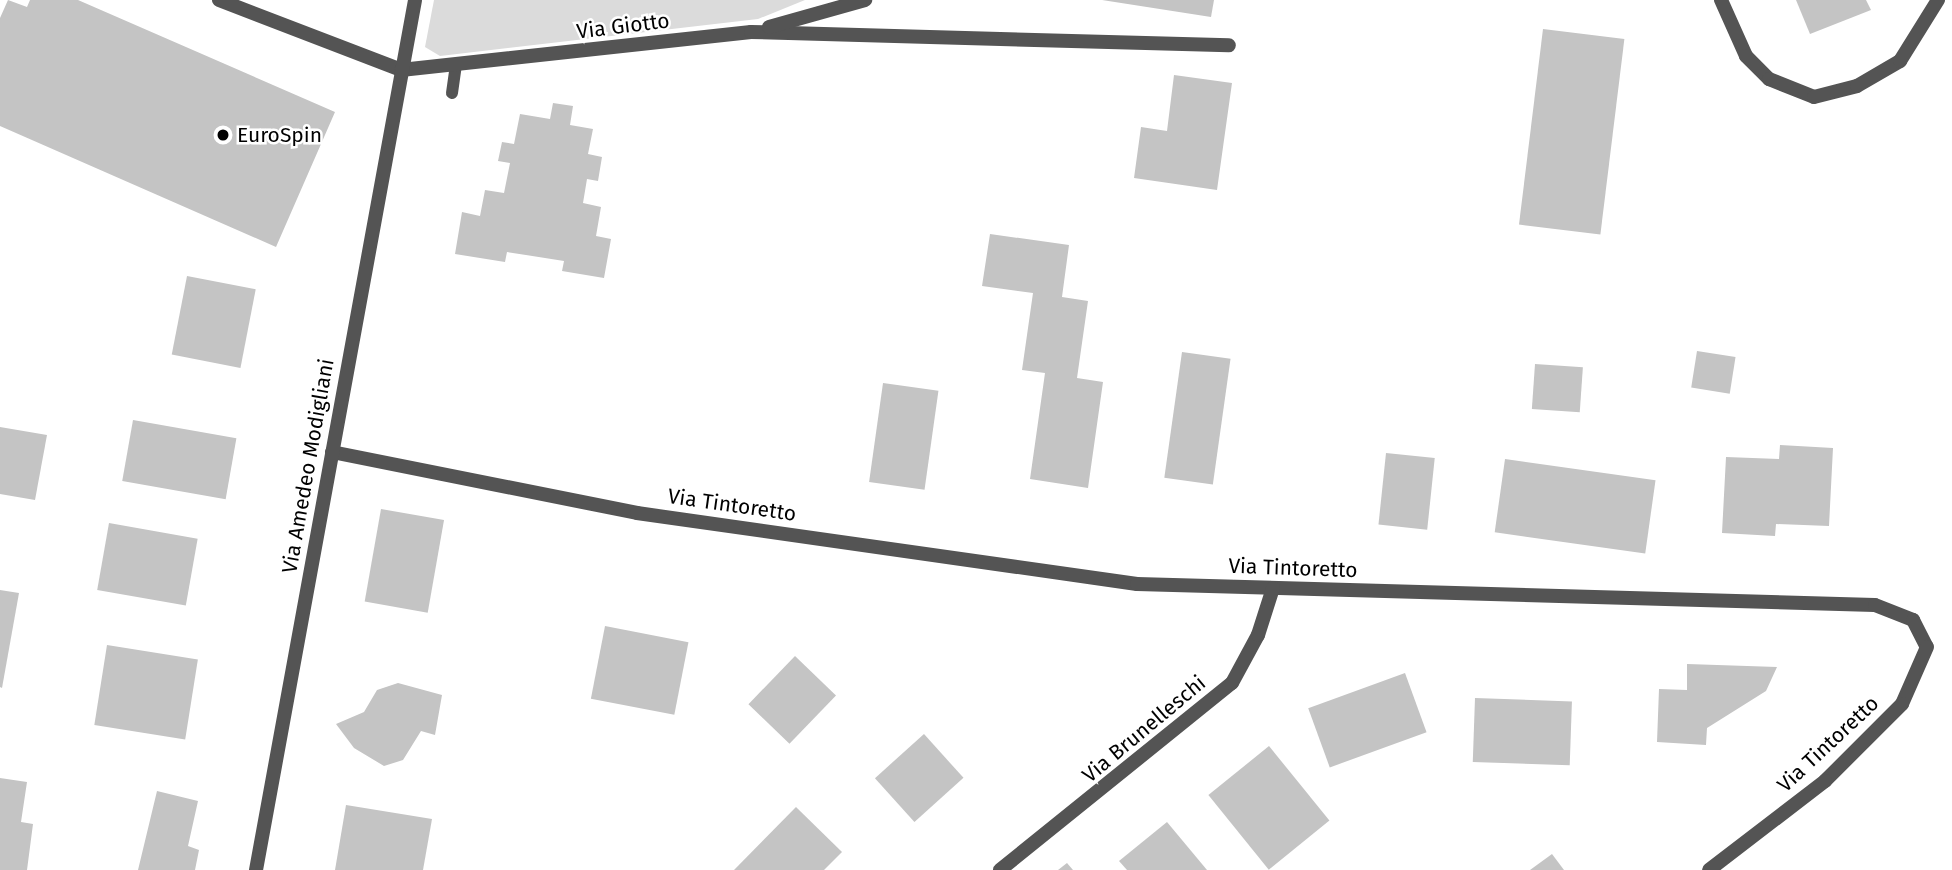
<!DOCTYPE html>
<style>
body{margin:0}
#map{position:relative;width:1952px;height:870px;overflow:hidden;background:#fff;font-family:"Fira Sans",sans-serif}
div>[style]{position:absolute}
.green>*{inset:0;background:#dbdbdb}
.building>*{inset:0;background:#c4c4c4;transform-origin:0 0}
.service>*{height:12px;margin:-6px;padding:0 6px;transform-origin:6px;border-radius:6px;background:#545454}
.minor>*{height:14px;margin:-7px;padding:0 7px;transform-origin:7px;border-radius:7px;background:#545454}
.dots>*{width:19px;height:19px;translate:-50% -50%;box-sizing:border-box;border:4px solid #fff;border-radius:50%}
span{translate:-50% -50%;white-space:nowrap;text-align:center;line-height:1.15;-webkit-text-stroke:5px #fff;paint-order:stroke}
.street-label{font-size:21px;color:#000}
.poi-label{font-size:21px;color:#000}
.left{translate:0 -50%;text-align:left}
</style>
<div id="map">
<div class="green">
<div style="clip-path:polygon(434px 0,805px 0,758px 19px,440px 56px,425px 47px)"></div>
</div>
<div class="building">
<div style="clip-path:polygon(8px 0,27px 7px,30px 0,78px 0,335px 112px,276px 247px,0 126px,0 18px)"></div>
<div style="clip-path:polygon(1102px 0,1214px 0,1211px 17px)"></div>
<div style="clip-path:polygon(1796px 0,1866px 0,1871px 10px,1810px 34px)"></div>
<div style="left:1543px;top:29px;width:82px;height:197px;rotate:7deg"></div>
<div style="clip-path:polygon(1174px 75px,1232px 83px,1217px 190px,1134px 178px,1141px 127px,1167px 131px)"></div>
<div style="clip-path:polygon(553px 103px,573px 106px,570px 125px,593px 129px,588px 154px,602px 157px,598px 181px,587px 179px,583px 203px,601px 207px,596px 236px,611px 239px,604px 278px,562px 271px,564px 261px,507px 252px,505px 262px,455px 254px,462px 212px,480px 216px,485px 190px,504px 193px,510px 163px,498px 161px,502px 142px,514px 144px,520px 114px,550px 119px)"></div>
<div style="clip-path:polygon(990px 234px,1069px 245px,1062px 297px,1088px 301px,1077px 378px,1103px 382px,1088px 488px,1030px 479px,1045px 373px,1022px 370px,1033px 293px,982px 286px)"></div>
<div style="left:187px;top:276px;width:70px;height:80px;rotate:11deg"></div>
<div style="left:1697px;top:351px;width:39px;height:37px;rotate:9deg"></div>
<div style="left:1182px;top:352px;width:49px;height:127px;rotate:8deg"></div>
<div style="left:1535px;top:364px;width:48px;height:45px;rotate:4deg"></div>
<div style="left:883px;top:383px;width:56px;height:100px;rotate:8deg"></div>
<div style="left:133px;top:420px;width:105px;height:62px;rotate:10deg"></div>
<div style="clip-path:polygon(0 427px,47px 435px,35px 500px,0 494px)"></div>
<div style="clip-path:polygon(1780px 445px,1833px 448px,1829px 526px,1776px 524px,1775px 536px,1722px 533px,1726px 457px,1779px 459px)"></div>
<div style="left:1386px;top:453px;width:49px;height:72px;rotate:6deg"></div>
<div style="left:1505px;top:459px;width:152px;height:74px;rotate:8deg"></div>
<div style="left:381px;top:509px;width:64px;height:94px;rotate:10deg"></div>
<div style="left:109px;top:523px;width:90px;height:68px;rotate:10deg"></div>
<div style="clip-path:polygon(0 590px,19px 593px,2px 688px,0 687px)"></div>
<div style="left:605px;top:626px;width:85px;height:74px;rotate:11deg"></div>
<div style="left:107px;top:645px;width:92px;height:81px;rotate:9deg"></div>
<div style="left:795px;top:656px;width:57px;height:67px;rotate:44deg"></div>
<div style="clip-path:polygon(1687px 664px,1777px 667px,1766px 691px,1707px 728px,1706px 745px,1657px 742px,1659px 689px,1687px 690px)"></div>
<div style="left:1405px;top:673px;width:63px;height:103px;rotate:70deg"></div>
<div style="clip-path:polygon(398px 683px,442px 695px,435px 735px,421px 731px,403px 760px,384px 766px,354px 748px,336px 724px,364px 712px,377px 690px)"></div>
<div style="left:1475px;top:698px;width:97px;height:64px;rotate:2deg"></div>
<div style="left:924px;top:734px;width:59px;height:66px;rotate:48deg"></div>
<div style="left:1269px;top:746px;width:96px;height:78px;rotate:51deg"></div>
<div style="clip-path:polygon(0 778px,27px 782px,21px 822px,33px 824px,27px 870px,0 870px)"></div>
<div style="clip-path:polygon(157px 791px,198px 801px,188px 846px,199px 850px,195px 870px,138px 870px)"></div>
<div style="clip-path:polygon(346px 805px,432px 819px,423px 870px,335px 870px)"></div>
<div style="clip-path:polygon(796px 807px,842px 852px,824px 870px,734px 870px)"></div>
<div style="clip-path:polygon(1167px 822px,1207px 870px,1127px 870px,1119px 861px)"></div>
<div style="clip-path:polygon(1552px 854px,1564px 870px,1530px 870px)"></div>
<div style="clip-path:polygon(1067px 863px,1073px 870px,1058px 870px)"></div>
</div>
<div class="service">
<div style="left:452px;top:93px;width:27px;rotate:-82deg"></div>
</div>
<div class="minor">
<div style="left:219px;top:0;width:195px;rotate:21deg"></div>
<div style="left:401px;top:70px;width:352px;rotate:-6.2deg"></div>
<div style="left:751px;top:32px;width:478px;rotate:1.6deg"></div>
<div style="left:1721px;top:0;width:61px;rotate:65.9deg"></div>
<div style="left:1746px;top:56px;width:33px;rotate:45deg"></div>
<div style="left:1769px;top:79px;width:48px;rotate:21.8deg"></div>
<div style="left:1814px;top:97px;width:44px;rotate:-14.3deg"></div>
<div style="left:1857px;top:86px;width:50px;rotate:-30.2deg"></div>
<div style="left:1900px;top:61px;width:72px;rotate:-58.1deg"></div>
<div style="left:769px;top:27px;width:100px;rotate:-15.7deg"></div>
<div style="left:332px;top:452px;width:311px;rotate:11.3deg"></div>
<div style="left:637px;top:513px;width:505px;rotate:8.08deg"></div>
<div style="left:1137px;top:584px;width:738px;rotate:1.63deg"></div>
<div style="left:1875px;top:605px;width:41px;rotate:21.5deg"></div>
<div style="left:1913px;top:620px;width:30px;rotate:63deg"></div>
<div style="left:1927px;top:647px;width:62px;rotate:113.7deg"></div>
<div style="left:1902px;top:704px;width:109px;rotate:135deg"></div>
<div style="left:1825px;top:781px;width:146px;rotate:142.5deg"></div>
<div style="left:256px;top:870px;width:884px;rotate:-79.64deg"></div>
<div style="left:1000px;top:870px;width:298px;rotate:-38.9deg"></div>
<div style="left:1232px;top:683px;width:55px;rotate:-61.6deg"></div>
<div style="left:1258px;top:635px;width:49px;rotate:-72.3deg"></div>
</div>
<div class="dots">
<div style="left:223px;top:135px;background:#000"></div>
</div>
<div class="street-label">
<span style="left:623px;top:26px;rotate:-7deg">Via Giotto</span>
<span style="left:308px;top:466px;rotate:-80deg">Via Amedeo Modigliani</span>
<span style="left:732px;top:505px;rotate:8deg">Via Tintoretto</span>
<span style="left:1293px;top:568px;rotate:2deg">Via Tintoretto</span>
<span style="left:1144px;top:729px;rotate:-40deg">Via Brunelleschi</span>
<span style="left:1828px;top:744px;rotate:-43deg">Via Tintoretto</span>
</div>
<div class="poi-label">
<span class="left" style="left:237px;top:135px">EuroSpin</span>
</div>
</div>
